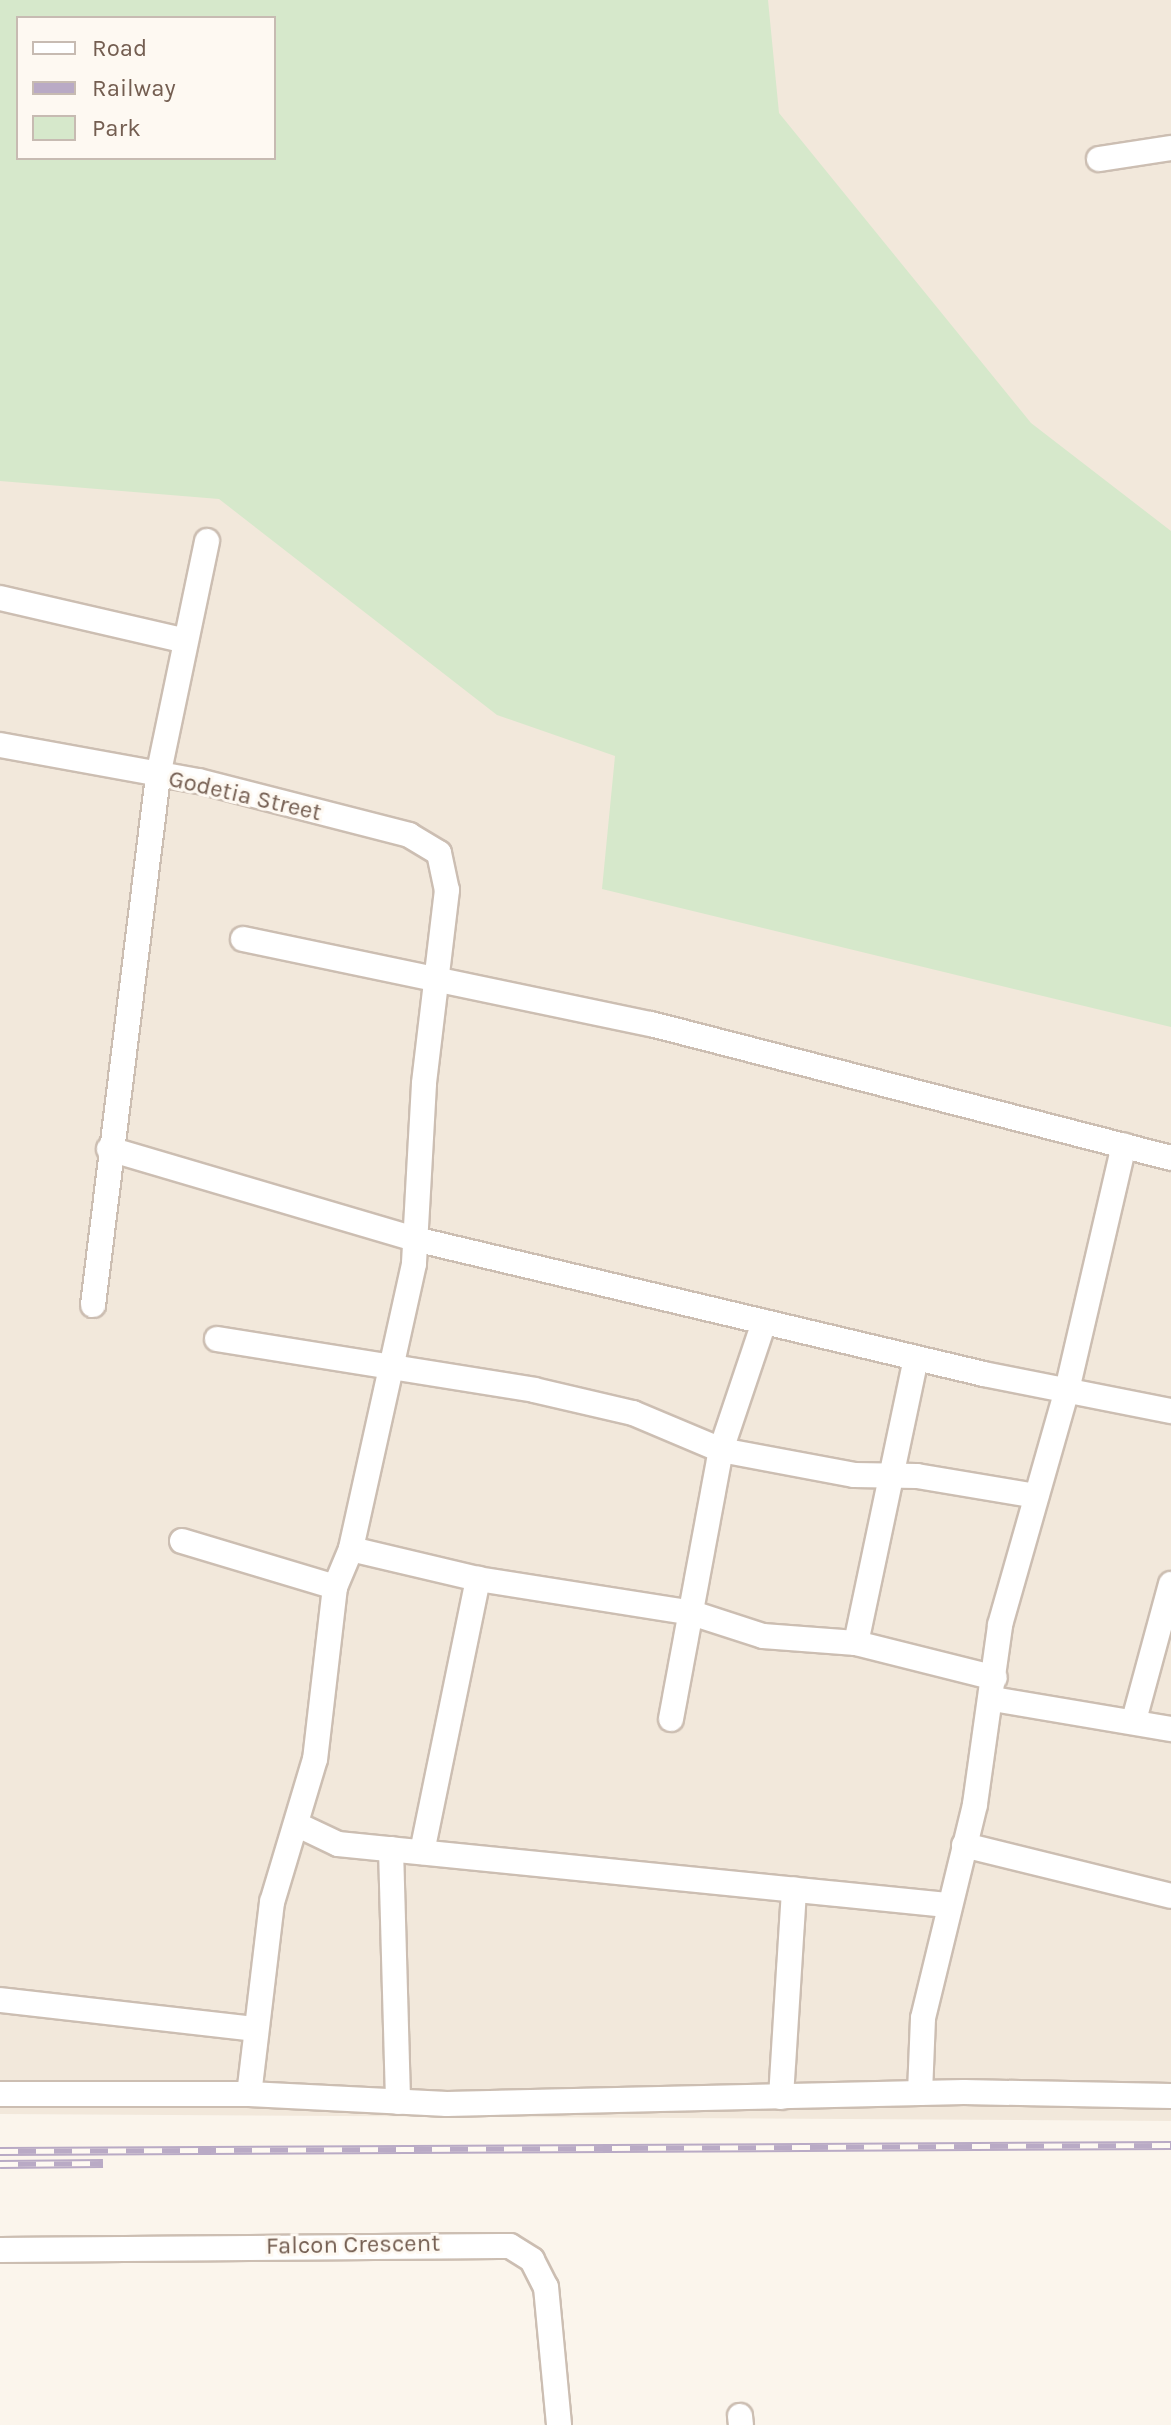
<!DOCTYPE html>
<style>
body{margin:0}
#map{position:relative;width:1171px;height:2425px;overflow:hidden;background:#fbf5ec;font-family:Karla,sans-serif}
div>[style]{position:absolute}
.residential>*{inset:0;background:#f2e8db}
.green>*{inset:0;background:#d6e8cb}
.roads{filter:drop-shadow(2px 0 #ccbeb2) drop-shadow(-2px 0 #ccbeb2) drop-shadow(0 2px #ccbeb2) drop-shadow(0 -2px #ccbeb2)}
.minor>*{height:24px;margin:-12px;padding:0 12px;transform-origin:12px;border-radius:12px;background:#fff}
.rail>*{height:9px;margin-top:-4.5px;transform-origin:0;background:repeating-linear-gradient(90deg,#fef9f2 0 18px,#b9aac5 0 36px);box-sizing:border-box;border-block:2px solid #b9aac5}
span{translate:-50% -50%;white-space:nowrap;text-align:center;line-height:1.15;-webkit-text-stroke:6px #fef9f2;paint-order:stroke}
.street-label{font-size:24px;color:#745e51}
.legend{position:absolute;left:16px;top:16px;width:260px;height:144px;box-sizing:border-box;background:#fef9f2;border:2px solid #c7bbb2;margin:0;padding:10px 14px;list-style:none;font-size:24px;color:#745e51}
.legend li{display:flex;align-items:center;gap:16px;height:40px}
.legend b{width:40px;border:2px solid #c7bbb2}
</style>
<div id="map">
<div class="residential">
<div style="clip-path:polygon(evenodd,0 0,1171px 0,1171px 2121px,0 2114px,0 0,18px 18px,274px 18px,274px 158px,18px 158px,18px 18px)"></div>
</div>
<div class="green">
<div style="clip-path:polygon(evenodd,0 0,768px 0,779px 113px,1031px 423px,1171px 531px,1171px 1027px,602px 889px,615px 756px,497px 715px,219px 499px,0 481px,0 0,18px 18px,274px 18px,274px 158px,18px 158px,18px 18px)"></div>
</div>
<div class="roads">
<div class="minor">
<div style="left:1099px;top:159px;width:73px;rotate:-8.7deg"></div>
<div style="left:0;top:598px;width:187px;rotate:13deg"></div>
<div style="left:0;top:745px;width:202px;rotate:10.3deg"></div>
<div style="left:199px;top:781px;width:217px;rotate:14.4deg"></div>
<div style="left:409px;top:835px;width:35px;rotate:31deg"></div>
<div style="left:439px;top:853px;width:38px;rotate:78deg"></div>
<div style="left:447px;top:890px;width:195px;rotate:96.8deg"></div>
<div style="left:424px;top:1084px;width:180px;rotate:93.2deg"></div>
<div style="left:414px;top:1264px;width:292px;rotate:102.5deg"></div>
<div style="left:351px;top:1549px;width:41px;rotate:112.8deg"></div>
<div style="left:335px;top:1587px;width:173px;rotate:96.6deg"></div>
<div style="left:315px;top:1759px;width:149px;rotate:106.7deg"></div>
<div style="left:272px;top:1902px;width:193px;rotate:96.8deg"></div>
<div style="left:243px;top:939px;width:417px;rotate:11.8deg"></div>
<div style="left:651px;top:1024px;width:537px;rotate:14.45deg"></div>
<div style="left:109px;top:1149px;width:319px;rotate:16.4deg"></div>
<div style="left:415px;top:1239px;width:585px;rotate:13.35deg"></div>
<div style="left:984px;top:1374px;width:191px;rotate:11.2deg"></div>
<div style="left:93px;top:1305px;width:533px;rotate:-82.99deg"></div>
<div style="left:158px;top:776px;width:240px;rotate:-78.2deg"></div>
<div style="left:217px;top:1339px;width:321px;rotate:9.1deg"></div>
<div style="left:534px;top:1390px;width:102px;rotate:13.1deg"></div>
<div style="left:633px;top:1413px;width:95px;rotate:22.8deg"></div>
<div style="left:721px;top:1450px;width:135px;rotate:10.6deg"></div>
<div style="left:854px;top:1475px;width:63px;rotate:0.9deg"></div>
<div style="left:917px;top:1476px;width:121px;rotate:9.5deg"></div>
<div style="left:182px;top:1541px;width:160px;rotate:16.7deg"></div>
<div style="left:351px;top:1549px;width:130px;rotate:13.3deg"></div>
<div style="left:478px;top:1579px;width:217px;rotate:9deg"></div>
<div style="left:692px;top:1613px;width:75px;rotate:17.9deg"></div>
<div style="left:763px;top:1636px;width:93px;rotate:4.3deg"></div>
<div style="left:856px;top:1643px;width:143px;rotate:14.1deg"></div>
<div style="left:856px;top:1643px;width:291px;rotate:-78.1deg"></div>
<div style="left:993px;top:1699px;width:181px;rotate:9.6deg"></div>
<div style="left:671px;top:1719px;width:274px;rotate:-79.5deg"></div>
<div style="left:721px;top:1450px;width:135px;rotate:-71.4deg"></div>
<div style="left:1134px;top:1720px;width:141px;rotate:-74.8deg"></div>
<div style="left:298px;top:1825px;width:44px;rotate:25.4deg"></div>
<div style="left:338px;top:1844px;width:612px;rotate:5.72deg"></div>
<div style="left:964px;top:1845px;width:213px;rotate:13.8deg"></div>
<div style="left:391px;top:1849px;width:253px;rotate:88.4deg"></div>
<div style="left:422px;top:1852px;width:279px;rotate:-78.4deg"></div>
<div style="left:0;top:2000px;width:257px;rotate:6.5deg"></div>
<div style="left:920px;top:2093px;width:75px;rotate:-87.7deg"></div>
<div style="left:923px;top:2018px;width:220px;rotate:-76.3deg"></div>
<div style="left:975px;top:1804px;width:181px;rotate:-82deg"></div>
<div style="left:1000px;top:1625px;width:244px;rotate:-74.1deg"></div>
<div style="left:1067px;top:1390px;width:251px;rotate:-76.9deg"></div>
<div style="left:0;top:2094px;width:249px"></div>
<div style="left:249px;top:2094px;width:198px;rotate:2.9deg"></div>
<div style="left:447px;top:2104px;width:517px;rotate:-1.33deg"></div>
<div style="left:964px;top:2092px;width:207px;rotate:1.1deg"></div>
<div style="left:781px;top:2097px;width:208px;rotate:-86.4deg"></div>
<div style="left:0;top:2250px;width:510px;rotate:-0.45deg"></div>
<div style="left:510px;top:2246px;width:26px;rotate:32deg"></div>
<div style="left:532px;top:2260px;width:30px;rotate:63deg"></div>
<div style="left:546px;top:2287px;width:139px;rotate:84.6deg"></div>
<div style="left:740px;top:2416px;width:9px;rotate:84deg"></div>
</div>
</div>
<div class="rail">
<div style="left:0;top:2151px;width:1171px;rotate:-0.29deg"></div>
<div style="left:0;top:2164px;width:103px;rotate:-0.6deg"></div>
</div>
<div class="street-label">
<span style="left:245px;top:796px;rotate:13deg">Godetia Street</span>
<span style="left:353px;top:2245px;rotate:-1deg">Falcon Crescent</span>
</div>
<ul class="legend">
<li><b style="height:10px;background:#fff"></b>Road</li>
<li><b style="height:10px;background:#b9aac5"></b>Railway</li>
<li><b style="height:22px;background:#d6e8cb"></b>Park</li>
</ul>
</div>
